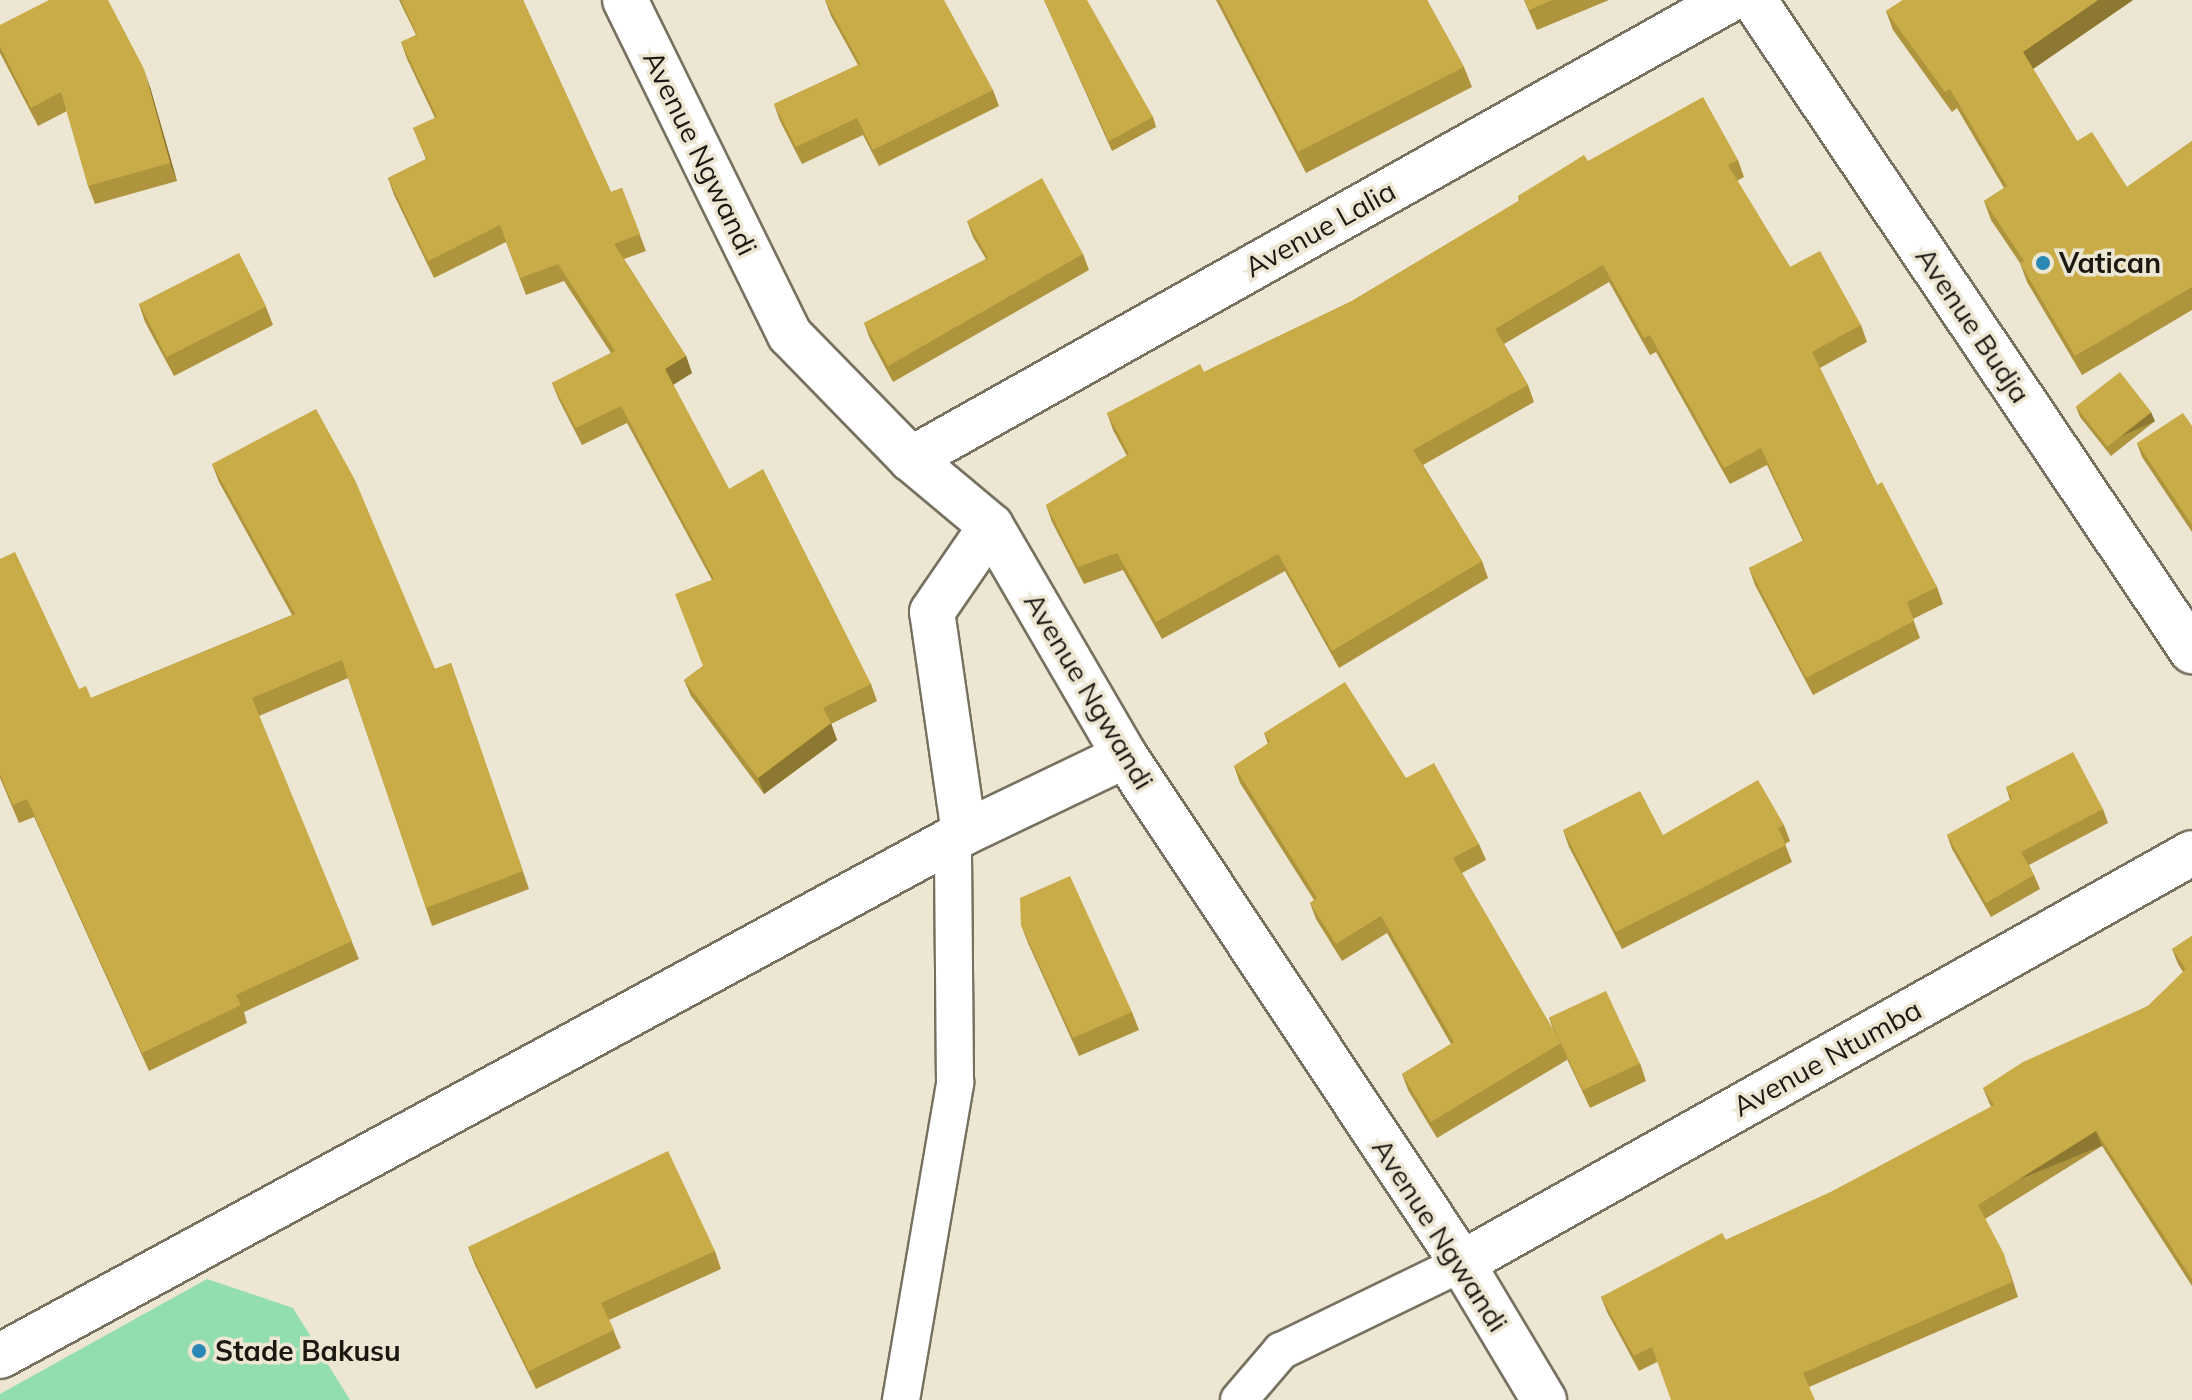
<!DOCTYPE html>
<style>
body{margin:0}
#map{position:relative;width:2192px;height:1400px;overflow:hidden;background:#ece6d3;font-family:Mulish,sans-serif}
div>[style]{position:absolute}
.green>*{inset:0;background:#93deaf}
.roads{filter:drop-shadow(2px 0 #777160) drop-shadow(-2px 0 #777160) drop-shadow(0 2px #777160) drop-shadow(0 -2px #777160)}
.service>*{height:36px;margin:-18px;padding:0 18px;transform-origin:18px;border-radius:18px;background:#fff}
.minor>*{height:44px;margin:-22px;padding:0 22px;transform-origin:22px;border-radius:22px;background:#fff}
.wall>*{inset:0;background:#ad943d}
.shaded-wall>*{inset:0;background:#8d7832;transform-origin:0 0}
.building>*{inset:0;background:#c9ac47;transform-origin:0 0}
.dots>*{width:22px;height:22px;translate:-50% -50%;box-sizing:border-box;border:4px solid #ece6d3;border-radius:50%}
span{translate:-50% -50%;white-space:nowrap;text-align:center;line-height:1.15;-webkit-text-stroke:7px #ece6d3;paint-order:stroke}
.street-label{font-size:28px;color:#1a1811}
.poi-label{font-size:28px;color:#1a1811;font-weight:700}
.left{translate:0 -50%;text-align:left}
</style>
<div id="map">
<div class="green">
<div style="clip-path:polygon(207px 1279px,293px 1308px,350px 1400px,0 1400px,0 1394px)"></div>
</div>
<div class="roads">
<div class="service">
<div style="left:901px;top:1400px;width:322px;rotate:-80.3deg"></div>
<div style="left:955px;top:1083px;width:239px;rotate:-90.5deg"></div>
<div style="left:953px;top:844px;width:16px;rotate:-45deg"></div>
<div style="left:1239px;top:1400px;width:65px;rotate:-49.4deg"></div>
<div style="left:1281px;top:1351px;width:201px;rotate:-25.9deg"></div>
</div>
<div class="minor">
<div style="left:625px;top:0;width:373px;rotate:63.8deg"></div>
<div style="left:790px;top:335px;width:173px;rotate:45.7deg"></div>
<div style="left:911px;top:459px;width:104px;rotate:39.9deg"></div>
<div style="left:991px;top:526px;width:266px;rotate:59.8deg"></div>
<div style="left:1125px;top:756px;width:609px;rotate:56.39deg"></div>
<div style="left:1462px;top:1263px;width:160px;rotate:59.1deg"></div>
<div style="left:1754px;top:0;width:785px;rotate:56.07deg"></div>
<div style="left:911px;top:459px;width:938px;rotate:-29.3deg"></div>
<div style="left:964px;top:833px;width:223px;rotate:-98.2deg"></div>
<div style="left:932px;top:612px;width:104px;rotate:-55.5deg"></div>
<div style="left:1462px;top:1263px;width:837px;rotate:-29.32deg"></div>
<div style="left:0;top:1356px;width:1097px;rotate:-28.48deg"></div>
<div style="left:964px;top:833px;width:178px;rotate:-25.6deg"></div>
</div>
</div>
<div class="wall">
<div style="clip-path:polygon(399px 0,523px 0,611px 192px,622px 188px,646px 251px,624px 259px,686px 356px,692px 373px,673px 385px,729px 489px,871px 684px,877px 701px,831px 724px,837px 740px,764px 794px,691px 696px,684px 680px,703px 666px,712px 580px,627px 423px,582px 445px,559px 400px,552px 383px,611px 353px,564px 281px,526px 295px,506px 242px,434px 278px,394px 195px,388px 178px,426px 159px,413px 128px,435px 118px,407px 59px,401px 42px,416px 35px)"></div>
<div style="clip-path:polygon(825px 0,993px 90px,999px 106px,879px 166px,863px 135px,802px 164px,780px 121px,774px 104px,858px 65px,831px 16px)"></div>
<div style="clip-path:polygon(1044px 0,1153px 117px,1156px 127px,1112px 151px)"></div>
<div style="clip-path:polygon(1216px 0,1427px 0,1464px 67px,1472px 87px,1306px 173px)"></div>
<div style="clip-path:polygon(1524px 0,1609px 0,1537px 30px)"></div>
<div style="clip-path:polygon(1903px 0,2133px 0,2033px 69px,2077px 141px,2127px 187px,2192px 141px,2192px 310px,2082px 375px,2027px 282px,2020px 263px,1991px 220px,1984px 201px,2004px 188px,1957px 108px,1952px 112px,1893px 30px,1886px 11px)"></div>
<div style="clip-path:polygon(0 25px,150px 87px,177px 181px,95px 204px,88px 186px,67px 111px,38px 126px,0 53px)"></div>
<div style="clip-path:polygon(1738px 160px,1744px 177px,1737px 181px,1790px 267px,1861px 325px,1867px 342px,1820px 368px,1877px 485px,1937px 587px,1943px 604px,1913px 619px,1920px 638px,1813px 695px,1755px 585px,1749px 568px,1803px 541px,1767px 465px,1730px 484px,1656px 352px,1650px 355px,1609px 282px,1504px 344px,1528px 385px,1534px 402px,1423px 465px,1482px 561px,1488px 578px,1339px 668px,1285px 571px,1162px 639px,1123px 570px,1084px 584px,1052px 522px,1046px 505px,1127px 456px,1113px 430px,1107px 413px,1204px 372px,1352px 301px,1519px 201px,1518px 196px,1588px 161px)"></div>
<div style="clip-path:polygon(967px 221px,1083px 254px,1089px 270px,893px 382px,870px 339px,864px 323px,986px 259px,973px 237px)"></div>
<div style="clip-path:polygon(139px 304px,266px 307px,273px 325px,174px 376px,145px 322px)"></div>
<div style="clip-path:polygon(2076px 407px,2155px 421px,2111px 456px,2080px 417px)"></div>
<div style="clip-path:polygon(2192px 426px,2192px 532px,2142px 457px,2137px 443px)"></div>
<div style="clip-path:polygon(212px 464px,435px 669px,451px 663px,529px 889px,432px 926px,348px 678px,259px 716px,359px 959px,244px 1012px,247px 1023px,149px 1071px,34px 817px,19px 823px,0 778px,0 559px,79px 689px,91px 698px,292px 615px,219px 482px)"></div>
<div style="clip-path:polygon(1264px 733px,1406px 778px,1479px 844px,1486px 860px,1462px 873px,1554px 1032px,1549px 1018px,1640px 1063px,1646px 1081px,1590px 1108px,1566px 1057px,1567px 1060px,1437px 1138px,1408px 1090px,1402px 1074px,1451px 1044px,1387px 933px,1342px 961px,1316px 919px,1310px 903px,1314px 900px,1240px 783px,1234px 766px,1268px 744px)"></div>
<div style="clip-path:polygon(2006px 787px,2103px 809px,2108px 823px,2029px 865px,2034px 875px,2040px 889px,1991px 917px,1952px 849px,1947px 835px,2010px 800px)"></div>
<div style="clip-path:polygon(1784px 825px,1790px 841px,1785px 844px,1792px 862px,1622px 949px,1569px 847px,1563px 830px,1663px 835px)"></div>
<div style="clip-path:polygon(1021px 925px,1132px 1012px,1139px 1030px,1079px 1056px,1028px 943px)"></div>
<div style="clip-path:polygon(2192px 936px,2192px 1286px,2102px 1146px,1985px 1219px,2009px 1269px,2018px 1297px,1809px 1387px,1657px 1362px,1639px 1371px,1607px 1312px,1601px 1297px,1831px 1192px,1991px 1107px,1983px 1088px,2148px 1006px,2183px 972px,2178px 964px,2172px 949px)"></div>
<div style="clip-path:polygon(468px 1247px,715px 1251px,721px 1269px,609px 1320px,621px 1348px,536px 1389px,475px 1265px)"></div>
</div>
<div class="shaded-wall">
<div style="clip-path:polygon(2098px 0,2133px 0,2030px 71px,2023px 52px)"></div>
<div style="clip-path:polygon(144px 69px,150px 87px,177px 181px,170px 163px)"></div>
<div style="clip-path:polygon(686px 356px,692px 373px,671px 386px,665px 369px)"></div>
<div style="left:2151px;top:412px;width:10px;height:55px;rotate:66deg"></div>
<div style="clip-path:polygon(831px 723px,837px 740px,764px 794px,758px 778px)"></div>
<div style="left:2096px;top:1131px;width:16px;height:139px;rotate:68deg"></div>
</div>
<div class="building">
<div style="clip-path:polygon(49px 0,108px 0,144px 69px,170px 163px,88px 186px,61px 92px,31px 108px,0 47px,0 25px)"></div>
<div style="clip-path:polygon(401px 0,523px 0,611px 192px,622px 188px,640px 234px,614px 244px,686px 356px,665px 369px,729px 489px,763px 469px,871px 684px,823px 708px,831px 723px,758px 778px,684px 680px,703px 666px,675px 594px,714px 579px,621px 406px,576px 428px,552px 383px,615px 351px,558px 264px,520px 278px,500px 225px,428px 261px,388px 178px,427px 159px,413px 128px,437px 117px,401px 42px,417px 35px)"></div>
<div style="clip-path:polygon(825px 0,944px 0,993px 90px,873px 150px,857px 118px,796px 147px,774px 104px,860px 64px)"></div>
<div style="clip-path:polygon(1044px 0,1087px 0,1153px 117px,1109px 141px)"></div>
<div style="clip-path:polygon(1219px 0,1427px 0,1464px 67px,1298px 152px)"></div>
<div style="clip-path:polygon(1525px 0,1552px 0,1529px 10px)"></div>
<div style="clip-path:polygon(1903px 0,2098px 0,2023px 52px,2077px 141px,2092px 132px,2127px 187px,2192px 141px,2192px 287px,2075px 356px,2020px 263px,2024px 261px,1984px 201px,2007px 186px,1950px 89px,1945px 92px,1886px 11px)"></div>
<div style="clip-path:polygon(1703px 97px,1738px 160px,1728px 165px,1790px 267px,1820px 251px,1861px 325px,1812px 352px,1877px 485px,1882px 482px,1937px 587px,1907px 602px,1914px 621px,1806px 678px,1749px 568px,1804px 540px,1761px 448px,1724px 468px,1650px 335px,1644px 338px,1603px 265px,1495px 329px,1528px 385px,1413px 450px,1482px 561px,1332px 651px,1278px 554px,1156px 622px,1117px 553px,1078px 567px,1046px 505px,1129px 454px,1107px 413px,1200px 364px,1204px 372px,1352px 301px,1520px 200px,1518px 196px,1584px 155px,1588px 161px)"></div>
<div style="clip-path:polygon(1042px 178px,1083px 254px,888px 366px,864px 323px,988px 258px,967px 221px)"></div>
<div style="left:239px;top:253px;width:60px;height:112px;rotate:63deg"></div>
<div style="left:2120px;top:372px;width:51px;height:56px;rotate:52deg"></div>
<div style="clip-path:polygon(316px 409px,355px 480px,435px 669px,451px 663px,523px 871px,426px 908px,342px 660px,252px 698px,352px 941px,236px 995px,241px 1005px,142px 1053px,27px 799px,13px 805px,0 775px,0 559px,15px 552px,79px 689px,86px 686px,91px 698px,295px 614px,212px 464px)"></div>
<div style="clip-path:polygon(2183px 413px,2192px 426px,2192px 525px,2137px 443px)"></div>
<div style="clip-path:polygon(1345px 682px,1406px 778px,1434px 763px,1479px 844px,1453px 858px,1561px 1043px,1431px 1122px,1402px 1074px,1454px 1042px,1381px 916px,1336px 944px,1310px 903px,1317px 898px,1234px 766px,1270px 742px,1264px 733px)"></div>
<div style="clip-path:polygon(2073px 752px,2103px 809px,2021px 852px,2034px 875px,1986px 903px,1947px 835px,2012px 799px,2006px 787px)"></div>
<div style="clip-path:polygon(1758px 780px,1784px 825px,1778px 828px,1786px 845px,1616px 932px,1563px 830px,1640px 791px,1663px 835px)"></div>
<div style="clip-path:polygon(1070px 876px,1132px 1012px,1073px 1038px,1021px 925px,1020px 898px)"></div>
<div style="clip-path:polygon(2192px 936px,2192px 1279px,2096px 1131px,1978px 1205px,2004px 1254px,2012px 1282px,1803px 1373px,1815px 1400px,1671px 1400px,1652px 1347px,1634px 1356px,1601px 1297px,1722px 1233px,1726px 1240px,1831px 1192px,1994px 1105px,1983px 1088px,2023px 1062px,2148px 1006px,2186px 969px,2172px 949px)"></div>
<div style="left:1606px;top:991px;width:80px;height:63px;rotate:65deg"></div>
<div style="clip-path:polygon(668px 1151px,715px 1251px,601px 1303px,614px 1330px,529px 1371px,468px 1247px)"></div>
</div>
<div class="dots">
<div style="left:2043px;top:263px;background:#2988b4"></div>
<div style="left:199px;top:1351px;background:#2988b4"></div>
</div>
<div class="street-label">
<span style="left:700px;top:153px;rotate:64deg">Avenue Ngwandi</span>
<span style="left:1320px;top:229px;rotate:-29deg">Avenue Lalia</span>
<span style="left:1973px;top:325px;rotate:56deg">Avenue Budja</span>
<span style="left:1089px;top:691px;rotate:59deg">Avenue Ngwandi</span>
<span style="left:1827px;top:1058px;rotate:-29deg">Avenue Ntumba</span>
<span style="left:1440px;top:1235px;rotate:57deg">Avenue Ngwandi</span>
</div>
<div class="poi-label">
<span class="left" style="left:2059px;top:263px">Vatican</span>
<span class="left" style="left:215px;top:1351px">Stade Bakusu</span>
</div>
</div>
